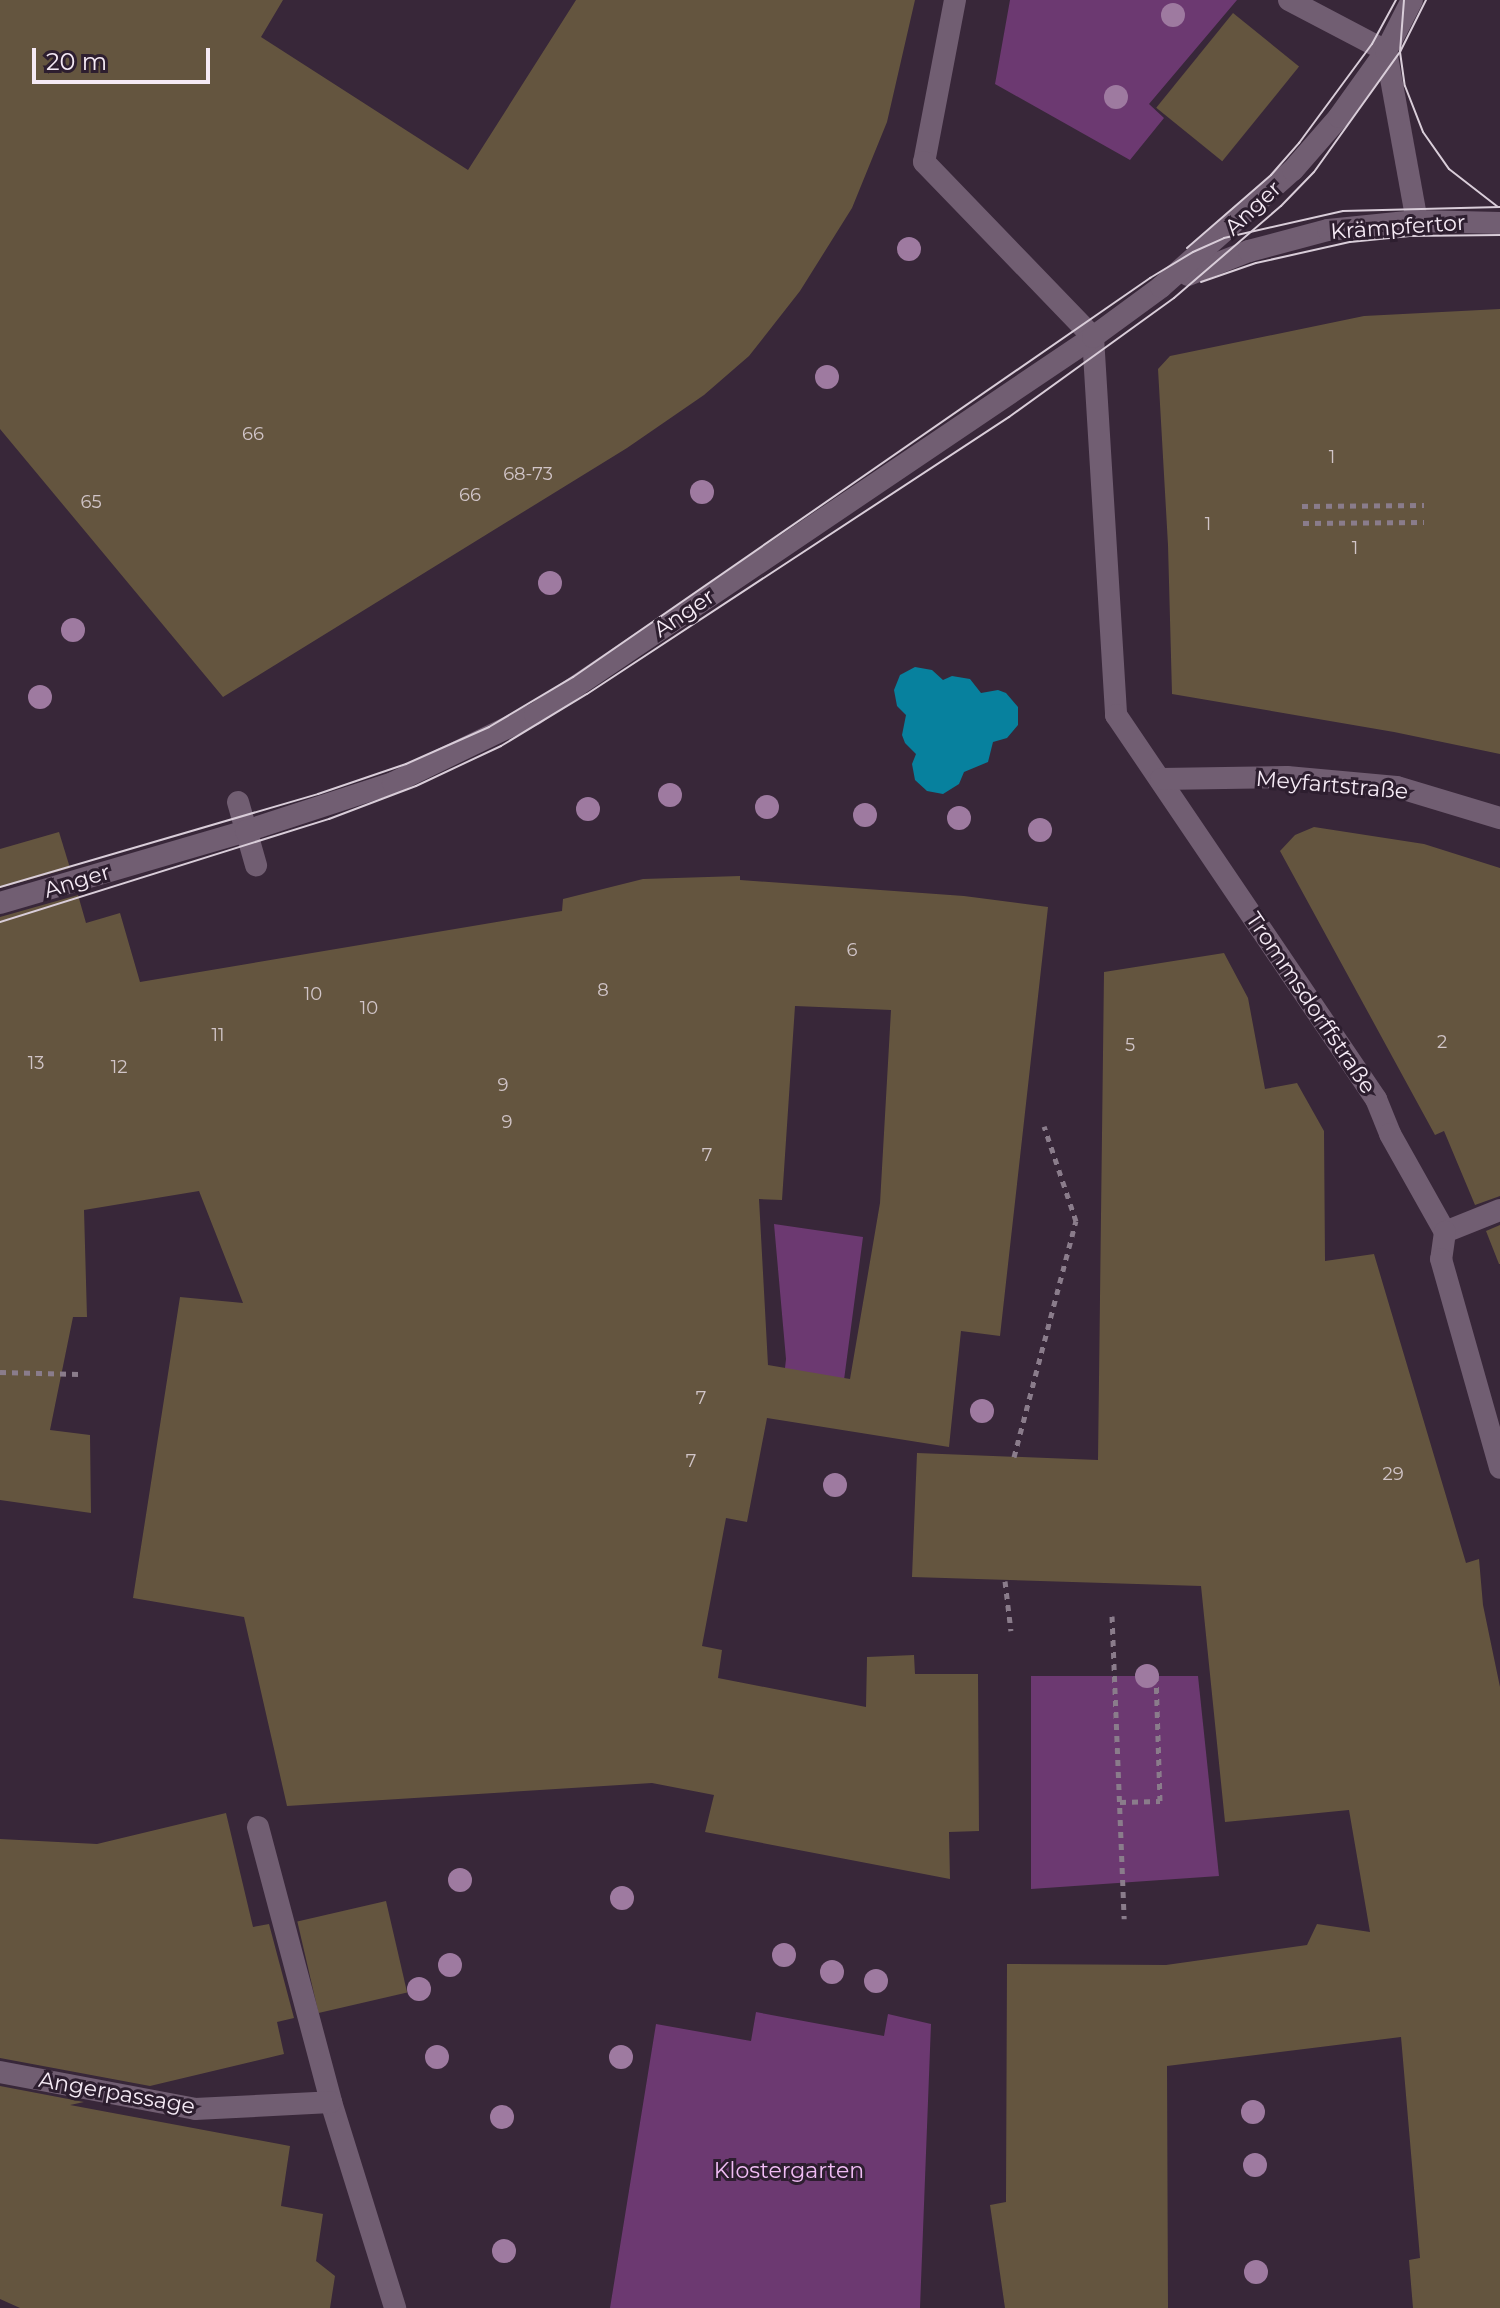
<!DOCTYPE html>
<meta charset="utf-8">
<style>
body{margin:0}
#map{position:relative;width:1500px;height:2308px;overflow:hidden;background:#382739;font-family:Montserrat,sans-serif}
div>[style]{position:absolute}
.green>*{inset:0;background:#6c3971}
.water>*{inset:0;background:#07819e}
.building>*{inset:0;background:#64553f;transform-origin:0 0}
.path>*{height:5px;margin-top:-2.5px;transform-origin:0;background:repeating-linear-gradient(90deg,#8a7c8b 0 6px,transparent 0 12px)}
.service>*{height:22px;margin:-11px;padding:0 11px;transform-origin:11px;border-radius:11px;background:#715e72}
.pedestrian>*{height:22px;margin:-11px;padding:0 11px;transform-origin:11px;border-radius:11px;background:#715e72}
.minor>*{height:22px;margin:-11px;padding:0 11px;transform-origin:11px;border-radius:11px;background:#715e72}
.tram>*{height:2px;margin:-1px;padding:0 1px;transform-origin:1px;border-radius:1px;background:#d9cdd9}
.trees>*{width:24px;height:24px;margin:-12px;border-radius:50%;background:#9e7aa0}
span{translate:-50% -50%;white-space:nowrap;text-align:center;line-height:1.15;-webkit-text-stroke:6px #2d1e2f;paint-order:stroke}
.number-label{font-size:18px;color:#d1c5c8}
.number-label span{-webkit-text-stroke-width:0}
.street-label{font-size:22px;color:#f5eaf5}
.park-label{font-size:22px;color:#f1bdf5}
.scale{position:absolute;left:32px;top:48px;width:178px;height:36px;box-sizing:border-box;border:4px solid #f5eaf5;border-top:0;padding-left:10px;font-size:24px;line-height:28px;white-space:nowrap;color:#f5eaf5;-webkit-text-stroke:6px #2d1e2f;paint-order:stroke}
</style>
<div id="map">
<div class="green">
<div style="clip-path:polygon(1010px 0,1237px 0,1149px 104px,1164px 118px,1130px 160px,995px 84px)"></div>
<div style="clip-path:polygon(774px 1224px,863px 1237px,838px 1425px,780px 1413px,786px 1359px)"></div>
<div style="clip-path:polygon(1031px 1676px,1198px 1676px,1219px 1876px,1031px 1889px)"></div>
<div style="clip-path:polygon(756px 2012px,884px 2036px,888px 2014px,931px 2024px,920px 2308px,610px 2308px,656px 2024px,751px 2041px)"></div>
</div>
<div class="water">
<div style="clip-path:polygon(915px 667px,932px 670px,943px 680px,952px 676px,970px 679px,981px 693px,998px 690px,1006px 693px,1018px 707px,1018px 725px,1007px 738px,993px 742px,988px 762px,964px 772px,959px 784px,943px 794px,927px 791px,915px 780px,912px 764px,916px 754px,905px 743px,902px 735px,906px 715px,897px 706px,894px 690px,900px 675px)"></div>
</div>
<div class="building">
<div style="clip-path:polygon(0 0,283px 0,261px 37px,468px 170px,576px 0,915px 0,887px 122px,852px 208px,800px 291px,749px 356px,704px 395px,627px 448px,223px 697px,0 429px)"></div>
<div style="left:1233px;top:13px;width:85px;height:122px;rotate:39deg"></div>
<div style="clip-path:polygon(1500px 309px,1500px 754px,1394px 732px,1172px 694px,1168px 545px,1158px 369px,1170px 356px,1364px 316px)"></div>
<div style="clip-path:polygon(1314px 827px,1424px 844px,1500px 868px,1500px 1196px,1475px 1205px,1444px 1131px,1435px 1135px,1280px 851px,1295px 835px)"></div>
<div style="clip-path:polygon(59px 832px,70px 868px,0 888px,0 849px)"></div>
<div style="clip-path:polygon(evenodd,740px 876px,740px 880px,964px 896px,1048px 907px,1000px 1336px,961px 1331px,949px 1447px,767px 1418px,747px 1522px,726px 1518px,702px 1646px,722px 1650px,718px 1678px,866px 1707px,867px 1657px,914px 1655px,915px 1674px,978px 1674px,979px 1831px,949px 1832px,950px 1879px,705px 1832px,714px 1795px,652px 1783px,287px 1806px,244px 1617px,133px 1598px,180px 1297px,243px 1303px,199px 1191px,84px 1210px,87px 1317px,73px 1317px,50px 1430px,90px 1435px,91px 1513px,0 1500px,0 917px,78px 895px,86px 923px,120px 913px,140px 982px,562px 911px,563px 899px,643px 879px,740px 876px,795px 1006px,891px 1010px,880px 1203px,850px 1379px,768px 1365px,759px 1199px,782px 1200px,795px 1006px)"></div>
<div style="clip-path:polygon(1224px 953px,1248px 998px,1265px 1089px,1297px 1083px,1324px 1131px,1325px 1261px,1374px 1254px,1466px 1563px,1479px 1559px,1483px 1605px,1500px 1687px,1500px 2308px,1413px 2308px,1409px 2260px,1420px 2258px,1401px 2037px,1167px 2066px,1168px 2308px,1005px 2308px,990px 2205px,1006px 2202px,1007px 1964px,1166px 1965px,1307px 1945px,1317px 1924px,1370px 1932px,1349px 1810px,1225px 1822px,1201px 1586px,912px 1577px,917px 1453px,1098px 1460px,1104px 972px)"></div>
<div style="clip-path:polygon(1500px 1225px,1500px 1264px,1499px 1264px,1486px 1231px)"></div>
<div style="clip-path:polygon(226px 1813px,253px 1927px,269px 1924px,294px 2018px,277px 2022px,284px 2054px,150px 2086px,0 2058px,0 1839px,97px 1844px)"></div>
<div style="left:386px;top:1901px;width:94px;height:91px;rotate:77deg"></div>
<div style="clip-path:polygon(0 2086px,84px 2102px,70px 2105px,290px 2146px,281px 2206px,323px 2214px,316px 2261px,335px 2276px,330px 2308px,20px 2308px,0 2299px)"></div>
</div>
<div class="path">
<div style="left:1302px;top:506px;width:122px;rotate:-0.5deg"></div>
<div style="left:1303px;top:523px;width:121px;rotate:-0.5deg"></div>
<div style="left:0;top:1372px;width:79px;rotate:1.5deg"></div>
<div style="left:1014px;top:1457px;width:244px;rotate:-75.3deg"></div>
<div style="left:1076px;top:1221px;width:100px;rotate:-108.6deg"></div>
<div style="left:1005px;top:1581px;width:50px;rotate:83.2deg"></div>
<div style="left:1112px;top:1616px;width:303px;rotate:87.7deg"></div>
<div style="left:1120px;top:1802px;width:40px;rotate:-1.4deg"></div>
<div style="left:1160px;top:1801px;width:125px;rotate:-91.8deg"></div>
</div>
<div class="service">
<div style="left:258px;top:1827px;width:285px;rotate:75.1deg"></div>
<div style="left:331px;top:2102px;width:216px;rotate:72.7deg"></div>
</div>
<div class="pedestrian">
<div style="left:955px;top:0;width:165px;rotate:100.8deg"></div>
<div style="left:924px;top:162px;width:243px;rotate:46deg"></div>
<div style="left:1093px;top:337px;width:379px;rotate:86.5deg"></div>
<div style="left:1116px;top:715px;width:464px;rotate:55.9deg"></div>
<div style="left:1376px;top:1099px;width:38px;rotate:68deg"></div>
<div style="left:1390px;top:1134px;width:112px;rotate:60.7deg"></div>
<div style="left:1289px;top:0;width:110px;rotate:27.7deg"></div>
<div style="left:1386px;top:51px;width:173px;rotate:79.7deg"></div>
<div style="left:1188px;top:275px;width:66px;rotate:-21.5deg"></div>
<div style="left:1249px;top:251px;width:82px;rotate:-14.9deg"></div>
<div style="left:1328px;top:230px;width:89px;rotate:-5.8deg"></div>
<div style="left:1417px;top:221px;width:83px;rotate:1.4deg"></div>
<div style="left:1161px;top:779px;width:126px;rotate:-0.9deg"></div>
<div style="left:1287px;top:777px;width:110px;rotate:5.2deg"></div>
<div style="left:238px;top:802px;width:66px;rotate:74.1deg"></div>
<div style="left:0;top:903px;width:256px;rotate:-16.3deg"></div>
<div style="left:246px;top:831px;width:155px;rotate:-18.1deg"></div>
<div style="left:393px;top:783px;width:158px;rotate:-25.9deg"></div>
<div style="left:535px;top:714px;width:673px;rotate:-34.04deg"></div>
<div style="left:1093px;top:337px;width:84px;rotate:-36.3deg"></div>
<div style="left:1161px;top:287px;width:176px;rotate:-41.6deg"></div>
<div style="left:1293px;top:170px;width:70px;rotate:-49deg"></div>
<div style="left:1339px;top:117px;width:81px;rotate:-54.5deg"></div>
<div style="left:1386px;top:51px;width:57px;rotate:-63deg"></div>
<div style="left:0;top:2072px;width:198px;rotate:10.7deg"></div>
<div style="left:195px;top:2109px;width:136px;rotate:-2.9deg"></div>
</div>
<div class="minor">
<div style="left:1397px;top:787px;width:108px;rotate:16.8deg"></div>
<div style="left:1500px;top:1210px;width:59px;rotate:158.2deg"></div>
<div style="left:1445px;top:1232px;width:27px;rotate:98deg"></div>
<div style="left:1441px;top:1259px;width:217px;rotate:74.2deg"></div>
</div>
<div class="tram">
<div style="left:1404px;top:0;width:52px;rotate:94.4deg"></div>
<div style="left:1400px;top:52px;width:34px;rotate:82deg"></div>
<div style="left:1405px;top:86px;width:49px;rotate:68.6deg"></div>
<div style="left:1423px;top:132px;width:45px;rotate:54.9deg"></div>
<div style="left:1449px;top:169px;width:62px;rotate:37.8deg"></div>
<div style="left:1187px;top:248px;width:111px;rotate:-41deg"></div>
<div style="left:1271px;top:175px;width:43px;rotate:-48.8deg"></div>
<div style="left:1299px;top:143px;width:123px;rotate:-53.6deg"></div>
<div style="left:1372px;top:44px;width:50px;rotate:-61.4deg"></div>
<div style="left:1201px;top:282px;width:58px;rotate:-19.1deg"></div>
<div style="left:1256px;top:263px;width:96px;rotate:-12.6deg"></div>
<div style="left:1350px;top:242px;width:60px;rotate:-5.7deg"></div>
<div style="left:1410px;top:236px;width:90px;rotate:-0.6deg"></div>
<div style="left:0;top:887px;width:331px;rotate:-16.3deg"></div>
<div style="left:318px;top:794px;width:93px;rotate:-18.8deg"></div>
<div style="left:406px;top:764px;width:91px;rotate:-24deg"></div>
<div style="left:489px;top:727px;width:98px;rotate:-30.8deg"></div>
<div style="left:573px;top:677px;width:702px;rotate:-34.66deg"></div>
<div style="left:1150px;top:278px;width:50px;rotate:-31.2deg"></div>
<div style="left:1193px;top:252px;width:34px;rotate:-24deg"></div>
<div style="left:1224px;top:238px;width:122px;rotate:-12.8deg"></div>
<div style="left:1343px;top:211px;width:157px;rotate:-1.5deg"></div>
<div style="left:0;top:922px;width:345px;rotate:-17.4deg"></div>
<div style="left:329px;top:819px;width:93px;rotate:-20.8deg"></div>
<div style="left:416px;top:786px;width:94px;rotate:-25.2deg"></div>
<div style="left:501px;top:746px;width:100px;rotate:-31.2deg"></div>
<div style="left:587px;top:694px;width:505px;rotate:-33.28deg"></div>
<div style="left:1009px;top:417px;width:203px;rotate:-35.8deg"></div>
<div style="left:1174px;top:298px;width:141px;rotate:-40.7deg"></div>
<div style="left:1281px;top:206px;width:47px;rotate:-45.9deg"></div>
<div style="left:1314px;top:172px;width:148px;rotate:-54.4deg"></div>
<div style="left:1400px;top:52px;width:58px;rotate:-63.4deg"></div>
</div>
<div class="trees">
<div style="left:1173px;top:15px"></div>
<div style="left:1116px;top:97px"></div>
<div style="left:909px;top:249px"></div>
<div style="left:827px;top:377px"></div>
<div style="left:702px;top:492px"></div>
<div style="left:550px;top:583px"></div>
<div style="left:73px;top:630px"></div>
<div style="left:40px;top:697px"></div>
<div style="left:670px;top:795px"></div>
<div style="left:767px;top:807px"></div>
<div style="left:588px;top:809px"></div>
<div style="left:865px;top:815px"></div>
<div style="left:959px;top:818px"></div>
<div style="left:1040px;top:830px"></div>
<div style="left:982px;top:1411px"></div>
<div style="left:835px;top:1485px"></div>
<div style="left:1147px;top:1676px"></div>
<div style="left:460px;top:1880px"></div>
<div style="left:622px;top:1898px"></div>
<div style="left:784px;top:1955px"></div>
<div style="left:450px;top:1965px"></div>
<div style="left:832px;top:1972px"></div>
<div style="left:876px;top:1981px"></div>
<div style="left:419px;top:1989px"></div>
<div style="left:437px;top:2057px"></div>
<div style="left:621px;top:2057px"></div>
<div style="left:1253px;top:2112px"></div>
<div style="left:502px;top:2117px"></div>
<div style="left:1255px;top:2165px"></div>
<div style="left:504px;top:2251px"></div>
<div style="left:1256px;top:2272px"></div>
</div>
<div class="number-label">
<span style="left:253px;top:434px">66</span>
<span style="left:1332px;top:457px">1</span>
<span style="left:528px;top:474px">68-73</span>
<span style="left:470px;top:495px">66</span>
<span style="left:91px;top:502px">65</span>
<span style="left:1208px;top:524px">1</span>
<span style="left:1355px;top:548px">1</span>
<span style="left:852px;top:950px">6</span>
<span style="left:603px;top:990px">8</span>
<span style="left:313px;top:994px">10</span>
<span style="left:369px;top:1008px">10</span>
<span style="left:218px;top:1035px">11</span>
<span style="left:1442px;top:1042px">2</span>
<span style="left:1130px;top:1045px">5</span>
<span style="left:36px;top:1063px">13</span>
<span style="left:119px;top:1067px">12</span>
<span style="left:503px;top:1085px">9</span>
<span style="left:507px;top:1122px">9</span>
<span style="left:707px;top:1155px">7</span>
<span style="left:701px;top:1398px">7</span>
<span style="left:691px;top:1461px">7</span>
<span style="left:1393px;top:1474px">29</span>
</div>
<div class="street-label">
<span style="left:1253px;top:208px;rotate:-43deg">Anger</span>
<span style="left:1398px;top:227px;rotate:-4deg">Krämpfertor</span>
<span style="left:684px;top:613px;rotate:-34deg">Anger</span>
<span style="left:1332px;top:785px;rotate:5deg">Meyfartstraße</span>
<span style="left:77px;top:881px;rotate:-17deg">Anger</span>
<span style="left:1311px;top:1003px;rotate:56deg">Trommsdorffstraße</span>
<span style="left:117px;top:2093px;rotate:10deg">Angerpassage</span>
</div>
<div class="park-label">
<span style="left:789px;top:2171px">Klostergarten</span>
</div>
<div class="scale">20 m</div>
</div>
